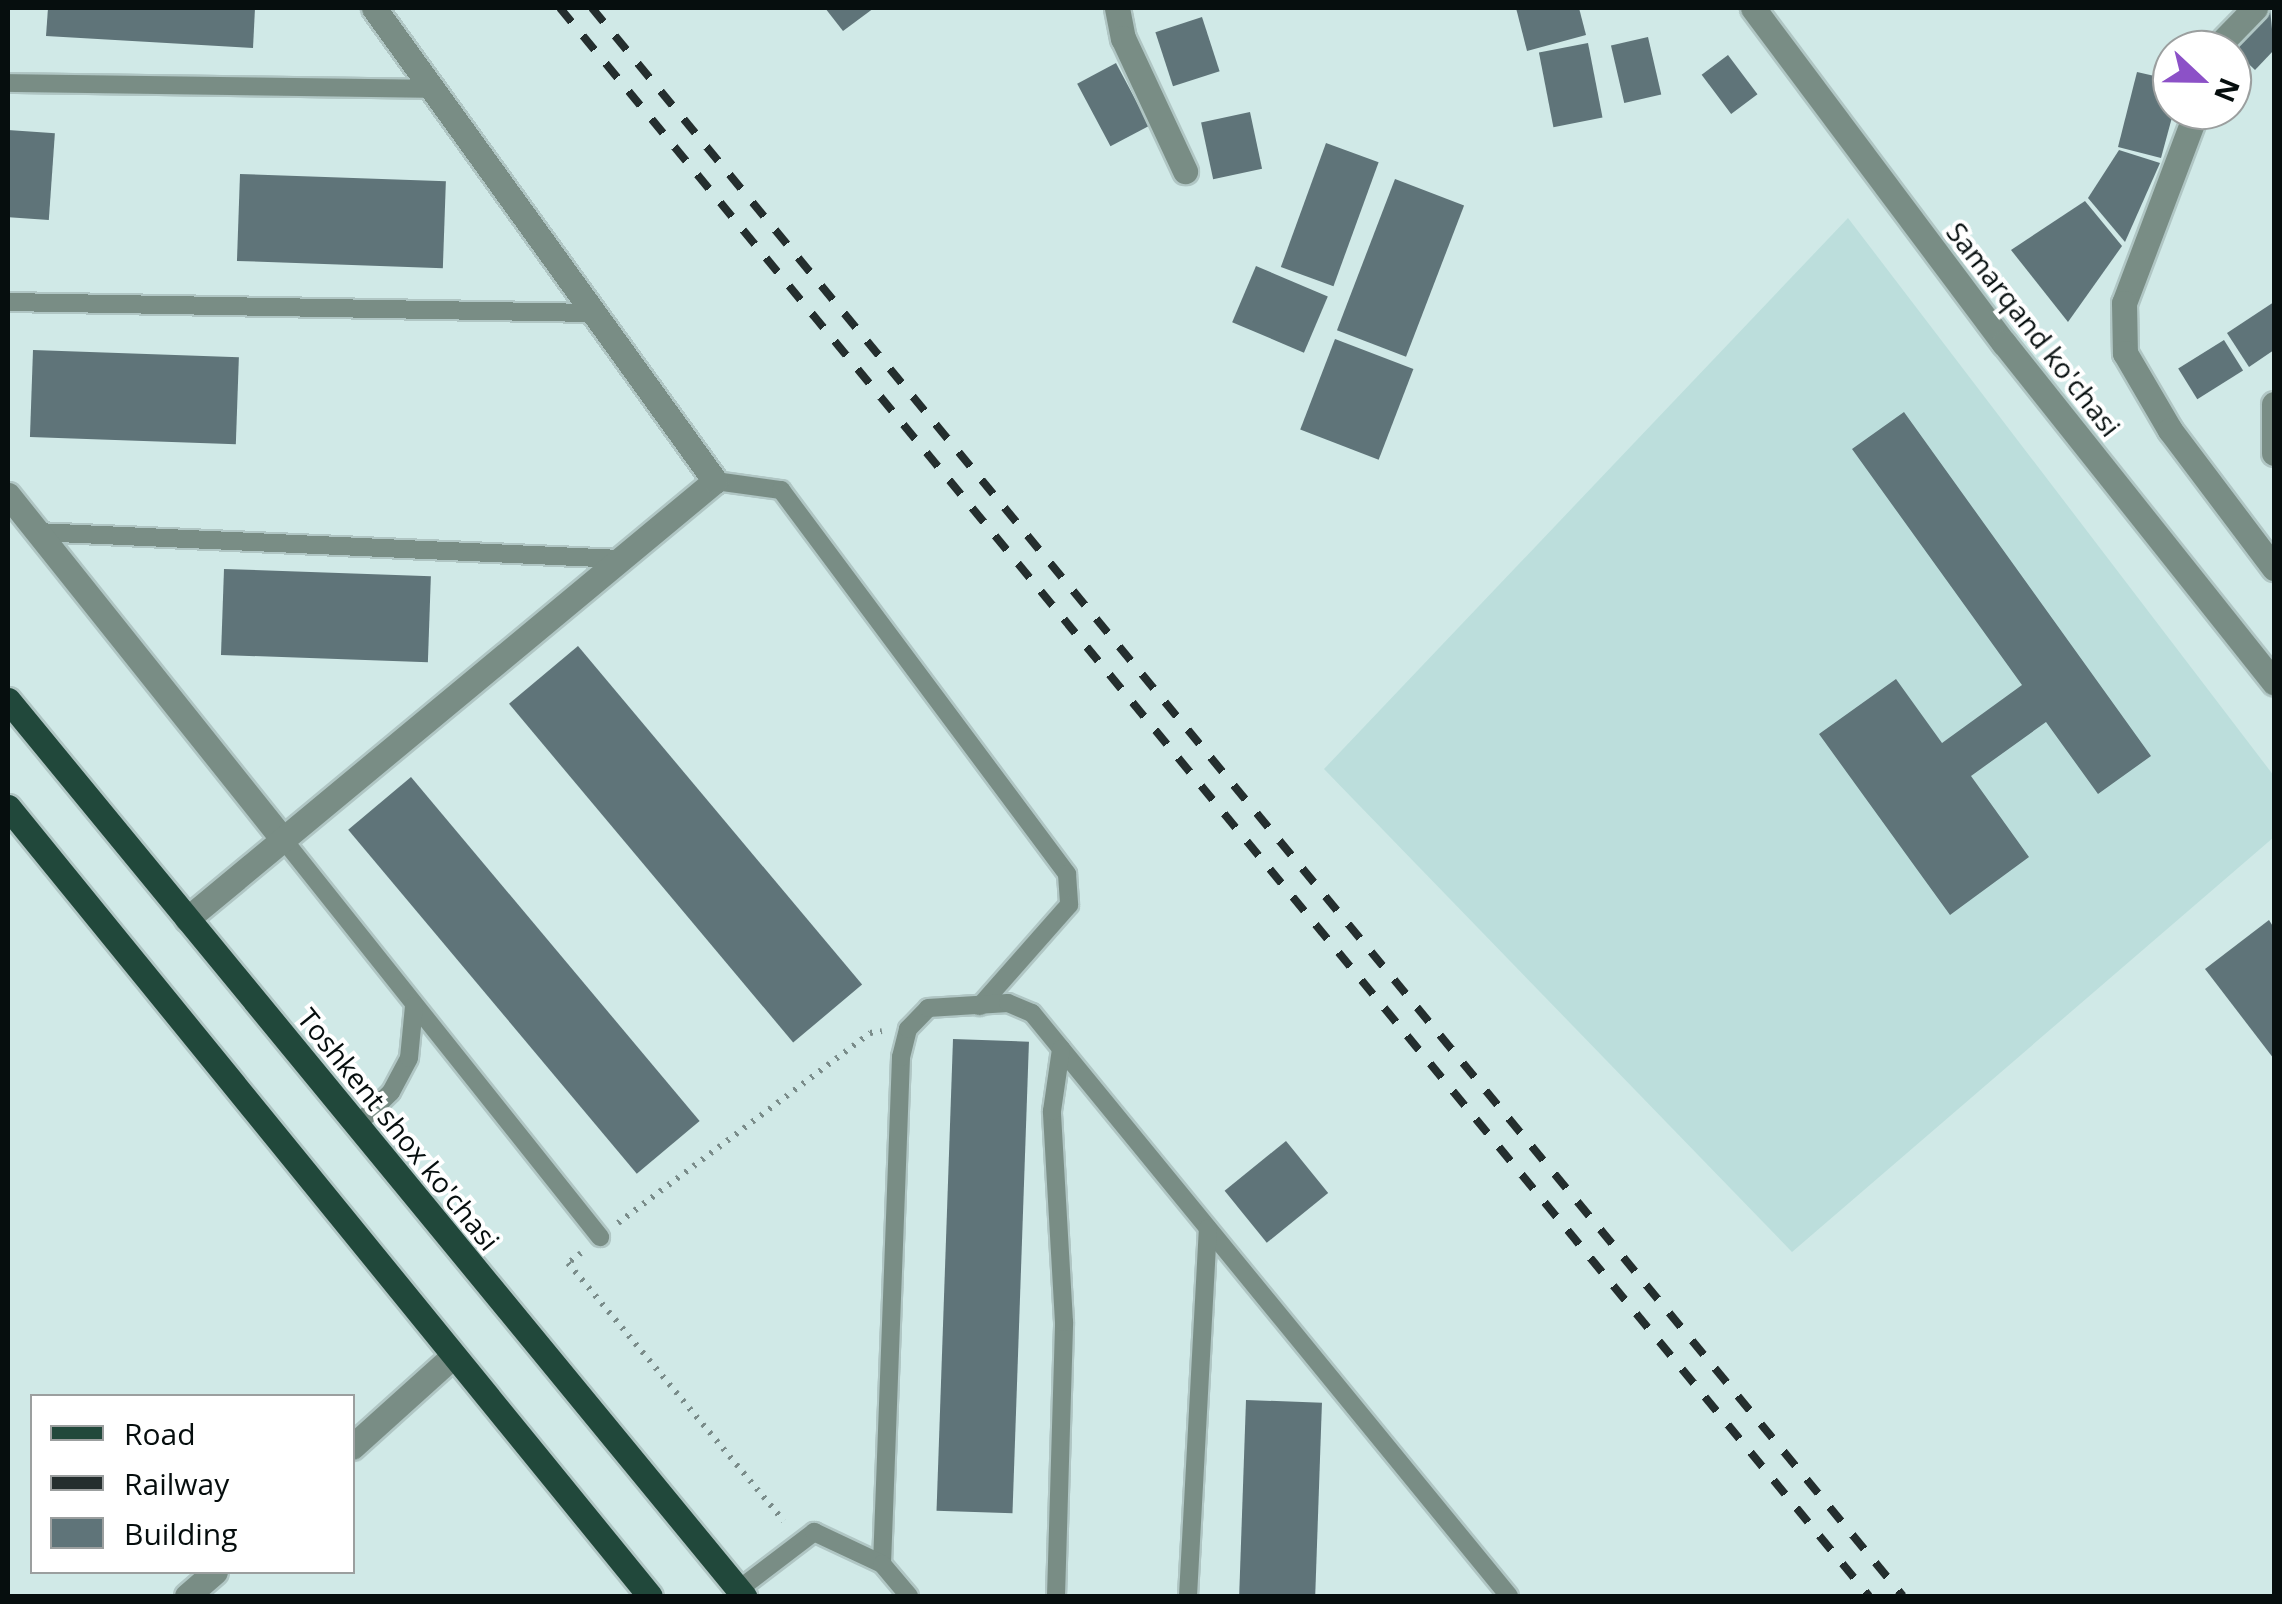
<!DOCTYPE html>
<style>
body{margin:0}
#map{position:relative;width:2282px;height:1604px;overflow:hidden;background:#d0e9e7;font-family:"Open Sans",sans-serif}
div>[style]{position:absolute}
.built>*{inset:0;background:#bcdedc}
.building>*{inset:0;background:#5f7479;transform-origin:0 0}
.path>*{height:6px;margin-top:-3px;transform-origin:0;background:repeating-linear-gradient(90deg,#7a8c8a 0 2.5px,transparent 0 10.5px)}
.roads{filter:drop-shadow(2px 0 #b0c6c4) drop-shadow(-2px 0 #b0c6c4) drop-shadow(0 2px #b0c6c4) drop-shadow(0 -2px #b0c6c4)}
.lane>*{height:18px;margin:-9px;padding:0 9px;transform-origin:9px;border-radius:9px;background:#798d85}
.street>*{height:25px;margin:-12.5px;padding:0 12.5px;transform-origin:12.5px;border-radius:12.5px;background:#798d85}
.primary>*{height:25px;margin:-12.5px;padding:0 12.5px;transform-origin:12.5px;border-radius:12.5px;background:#21483b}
.rail>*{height:8px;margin-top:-4px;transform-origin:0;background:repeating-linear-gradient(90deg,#242e2e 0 18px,transparent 0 36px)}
span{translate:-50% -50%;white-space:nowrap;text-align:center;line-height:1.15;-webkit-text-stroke:8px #fff;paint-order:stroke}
.street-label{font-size:28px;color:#060e0e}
.frame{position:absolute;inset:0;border:10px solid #060e0e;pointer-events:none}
.legend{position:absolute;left:30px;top:1394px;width:325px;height:180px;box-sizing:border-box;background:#fff;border:2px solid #9b9f9f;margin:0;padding:12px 18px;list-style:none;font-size:30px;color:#060e0e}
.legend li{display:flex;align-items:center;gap:20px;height:50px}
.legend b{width:50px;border:2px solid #9b9f9f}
.north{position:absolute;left:2152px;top:30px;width:100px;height:100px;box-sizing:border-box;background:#fff;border:2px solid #9b9f9f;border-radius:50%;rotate:112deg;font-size:28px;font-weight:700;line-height:40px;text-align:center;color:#060e0e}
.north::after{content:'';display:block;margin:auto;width:35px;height:45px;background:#8c51c7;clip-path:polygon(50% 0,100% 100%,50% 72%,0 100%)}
</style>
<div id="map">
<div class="built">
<div style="clip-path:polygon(1848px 218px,2274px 776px,2274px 837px,1792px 1252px,1324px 769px)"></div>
</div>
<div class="building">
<div style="clip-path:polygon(48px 8px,255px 8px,253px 48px,46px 36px)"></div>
<div style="clip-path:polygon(825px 8px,874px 8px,843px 31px)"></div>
<div style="clip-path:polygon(1516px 8px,1579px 8px,1586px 35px,1527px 51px)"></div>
<div style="clip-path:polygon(2270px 8px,2274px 50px,2255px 70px,2231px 47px)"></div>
<div style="left:1202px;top:17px;width:57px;height:49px;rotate:72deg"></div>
<div style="left:1648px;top:37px;width:59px;height:38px;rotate:77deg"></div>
<div style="left:1588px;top:43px;width:76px;height:50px;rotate:79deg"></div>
<div style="left:1728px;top:55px;width:49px;height:33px;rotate:53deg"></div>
<div style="left:1116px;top:63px;width:71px;height:44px;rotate:62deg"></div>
<div style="clip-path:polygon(2137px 72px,2172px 80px,2174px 110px,2161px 158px,2118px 147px)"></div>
<div style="left:1250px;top:112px;width:58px;height:50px;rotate:78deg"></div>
<div style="left:8px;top:130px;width:47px;height:87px;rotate:4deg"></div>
<div style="left:1326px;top:143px;width:56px;height:132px;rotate:20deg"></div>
<div style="clip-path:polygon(2119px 150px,2160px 163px,2125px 242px,2088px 198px)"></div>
<div style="left:240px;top:174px;width:206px;height:87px;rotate:2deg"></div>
<div style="left:1395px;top:179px;width:74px;height:162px;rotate:21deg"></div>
<div style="clip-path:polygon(2085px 201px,2122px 246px,2068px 322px,2011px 250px)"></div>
<div style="left:1256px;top:266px;width:78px;height:61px;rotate:23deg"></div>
<div style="clip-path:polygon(2274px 302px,2274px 350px,2249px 367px,2227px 333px)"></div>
<div style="left:1335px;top:339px;width:84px;height:97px;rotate:21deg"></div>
<div style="left:2224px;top:340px;width:36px;height:54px;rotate:58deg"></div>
<div style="left:33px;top:350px;width:206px;height:87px;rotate:2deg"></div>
<div style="clip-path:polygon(1904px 412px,2151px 756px,2098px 794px,2046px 722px,1971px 776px,2029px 857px,1950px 915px,1819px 734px,1896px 679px,1942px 743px,2022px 685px,1852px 449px)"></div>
<div style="left:224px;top:569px;width:207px;height:86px;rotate:2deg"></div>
<div style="left:578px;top:646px;width:442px;height:90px;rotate:50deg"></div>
<div style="left:411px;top:777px;width:449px;height:82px;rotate:50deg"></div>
<div style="clip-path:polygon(2269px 920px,2274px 928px,2274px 1059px,2205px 969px)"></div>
<div style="left:953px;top:1039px;width:76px;height:472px;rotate:2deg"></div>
<div style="left:1286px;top:1141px;width:67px;height:79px;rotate:51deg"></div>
<div style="left:1246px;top:1400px;width:76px;height:196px;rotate:2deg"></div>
</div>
<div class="path">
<div style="left:618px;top:1223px;width:316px;rotate:-37deg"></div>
<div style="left:870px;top:1033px;width:12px;rotate:-9deg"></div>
<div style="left:581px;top:1253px;width:16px;rotate:142deg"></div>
<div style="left:568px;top:1263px;width:336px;rotate:50.1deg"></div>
</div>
<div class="roads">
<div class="lane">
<div style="left:8px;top:83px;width:425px;rotate:0.8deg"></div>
<div style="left:8px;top:302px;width:586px;rotate:1.08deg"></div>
<div style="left:715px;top:481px;width:67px;rotate:7.8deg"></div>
<div style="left:781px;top:490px;width:479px;rotate:53.3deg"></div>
<div style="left:1067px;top:874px;width:31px;rotate:86deg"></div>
<div style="left:1069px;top:905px;width:135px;rotate:131.4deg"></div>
<div style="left:37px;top:532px;width:585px;rotate:2.65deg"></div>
<div style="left:283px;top:839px;width:509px;rotate:51.46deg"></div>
<div style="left:357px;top:1125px;width:47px;rotate:-44.1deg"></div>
<div style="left:391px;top:1092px;width:38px;rotate:-62deg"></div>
<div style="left:409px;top:1058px;width:52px;rotate:-84.5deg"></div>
<div style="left:882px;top:1564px;width:507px;rotate:-87.85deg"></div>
<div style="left:901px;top:1057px;width:29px;rotate:-76deg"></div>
<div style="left:908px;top:1029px;width:29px;rotate:-46deg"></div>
<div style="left:928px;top:1008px;width:80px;rotate:-3.6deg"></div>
<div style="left:1008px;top:1003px;width:26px;rotate:23deg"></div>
<div style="left:1032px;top:1013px;width:753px;rotate:50.71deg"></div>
<div style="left:738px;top:1590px;width:96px;rotate:-37.3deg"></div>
<div style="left:814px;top:1532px;width:75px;rotate:25.2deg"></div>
<div style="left:882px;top:1564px;width:42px;rotate:49.8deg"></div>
<div style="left:1056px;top:1596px;width:274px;rotate:-88.3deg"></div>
<div style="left:1064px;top:1322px;width:211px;rotate:-93.3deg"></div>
<div style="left:1052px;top:1111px;width:63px;rotate:-81.7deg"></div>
<div style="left:1188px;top:1596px;width:368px;rotate:-86.9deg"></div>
</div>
<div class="street">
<div style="left:1117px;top:8px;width:31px;rotate:79deg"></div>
<div style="left:1123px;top:38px;width:147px;rotate:65deg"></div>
<div style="left:1753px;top:8px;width:419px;rotate:53.2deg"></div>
<div style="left:2004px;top:343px;width:434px;rotate:51.5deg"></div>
<div style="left:2214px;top:50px;width:59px;rotate:-45.7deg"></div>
<div style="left:2197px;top:110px;width:206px;rotate:110.7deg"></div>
<div style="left:2124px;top:303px;width:50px;rotate:88.9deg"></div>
<div style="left:2125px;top:353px;width:89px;rotate:59.7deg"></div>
<div style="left:2170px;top:430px;width:173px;rotate:53deg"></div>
<div style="left:2274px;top:404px;width:49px;rotate:90deg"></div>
<div style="left:8px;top:495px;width:440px;rotate:51.4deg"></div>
<div style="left:187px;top:919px;width:686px;rotate:-39.68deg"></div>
<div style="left:715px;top:481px;width:583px;rotate:-125.79deg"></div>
<div style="left:352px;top:1447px;width:135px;rotate:-42deg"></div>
<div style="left:187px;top:1596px;width:37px;rotate:-41deg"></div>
</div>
<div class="primary">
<div style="left:8px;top:700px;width:1160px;rotate:50.6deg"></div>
<div style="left:8px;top:807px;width:1017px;rotate:50.87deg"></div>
</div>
</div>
<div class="rail">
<div style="left:560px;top:8px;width:2058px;rotate:50.5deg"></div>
<div style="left:592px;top:8px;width:2059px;rotate:50.46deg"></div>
</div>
<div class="street-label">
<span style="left:2034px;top:329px;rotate:52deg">Samarqand ko'chasi</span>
<span style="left:399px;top:1129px;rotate:51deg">Toshkent shox ko'chasi</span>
</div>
<div class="frame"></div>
<ul class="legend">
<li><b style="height:12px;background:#21483b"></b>Road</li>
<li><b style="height:12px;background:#242e2e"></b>Railway</li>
<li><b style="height:28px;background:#5f7479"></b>Building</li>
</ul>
<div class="north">N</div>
</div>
